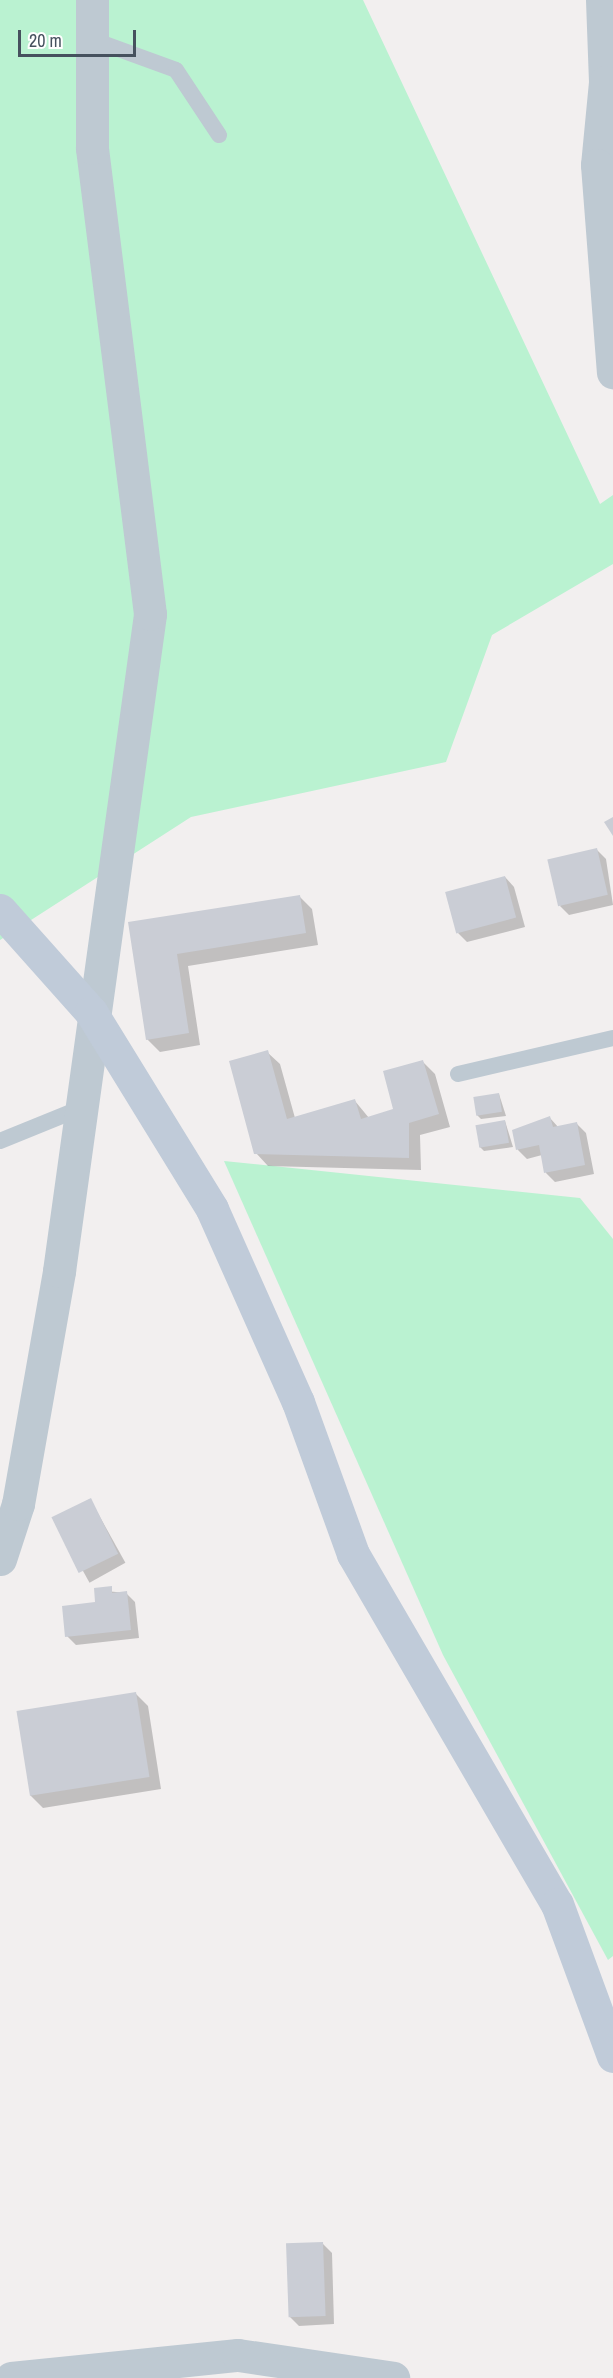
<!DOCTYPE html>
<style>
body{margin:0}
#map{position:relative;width:613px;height:2378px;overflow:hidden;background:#f2efef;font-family:"Archivo Narrow",sans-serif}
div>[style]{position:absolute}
.green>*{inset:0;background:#baf2d1}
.shadow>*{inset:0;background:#0003;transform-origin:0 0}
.building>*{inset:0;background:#cacdd5;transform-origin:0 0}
.lane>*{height:16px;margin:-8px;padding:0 8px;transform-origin:8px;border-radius:8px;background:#bec9d2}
.street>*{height:33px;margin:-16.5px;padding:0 16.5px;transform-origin:16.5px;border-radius:16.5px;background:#bec9d2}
.secondary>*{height:33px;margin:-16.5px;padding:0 16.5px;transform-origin:16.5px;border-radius:16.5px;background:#c0cbd9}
span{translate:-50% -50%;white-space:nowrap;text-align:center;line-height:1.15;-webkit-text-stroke:4.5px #fff;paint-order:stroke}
.scale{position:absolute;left:18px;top:30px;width:118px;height:27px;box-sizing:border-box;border:3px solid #46515e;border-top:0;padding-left:8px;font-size:18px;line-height:21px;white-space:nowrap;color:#46515e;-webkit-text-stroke:4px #fff;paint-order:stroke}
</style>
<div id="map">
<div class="green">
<div style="clip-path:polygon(0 0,363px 0,600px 504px,613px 495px,613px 564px,492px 635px,446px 762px,191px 817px,0 940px)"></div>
<div style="clip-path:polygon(224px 1161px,580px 1198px,613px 1239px,613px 1956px,608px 1960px,443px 1655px)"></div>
</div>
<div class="shadow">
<div style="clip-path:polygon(597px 850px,606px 859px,613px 905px,569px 915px,560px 906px)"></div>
<div style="clip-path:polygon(505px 877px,514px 887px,525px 927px,467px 942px,458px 933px)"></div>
<div style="clip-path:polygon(299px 896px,312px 909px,318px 945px,188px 966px,200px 1045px,160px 1052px,147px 1039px,130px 924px)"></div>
<div style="clip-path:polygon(267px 1052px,280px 1064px,295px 1118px,355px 1101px,369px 1118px,395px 1110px,423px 1062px,435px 1074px,450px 1127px,420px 1135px,421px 1170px,268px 1166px,256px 1153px)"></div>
<div style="clip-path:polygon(499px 1094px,506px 1116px,481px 1119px,477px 1115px)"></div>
<div style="clip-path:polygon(550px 1118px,559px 1128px,577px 1124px,586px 1133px,594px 1174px,555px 1182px,546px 1173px,542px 1155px,527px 1159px,518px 1150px,514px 1131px)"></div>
<div style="clip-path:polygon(505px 1121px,513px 1147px,484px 1151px,479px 1146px)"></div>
<div style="left:90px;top:1499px;width:73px;height:41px;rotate:61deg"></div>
<div style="clip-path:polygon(96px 1590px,126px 1593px,135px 1602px,139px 1638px,76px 1645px,67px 1636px,97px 1603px)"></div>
<div style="clip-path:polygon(136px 1694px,148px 1706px,161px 1789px,43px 1808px,30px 1795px)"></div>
<div style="clip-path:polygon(323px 2244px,332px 2253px,334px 2324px,299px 2326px,290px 2317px)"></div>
</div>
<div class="building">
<div style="clip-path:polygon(613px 817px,613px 836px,604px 822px)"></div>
<div style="left:597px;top:848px;width:48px;height:51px;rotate:77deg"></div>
<div style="left:505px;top:876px;width:43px;height:62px;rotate:75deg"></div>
<div style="clip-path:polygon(300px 895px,306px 933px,177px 954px,189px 1033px,146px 1040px,128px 922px)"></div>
<div style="clip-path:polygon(268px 1050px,287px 1119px,355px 1099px,361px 1119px,393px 1109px,383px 1071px,423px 1060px,439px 1114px,409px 1123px,409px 1158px,254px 1154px,229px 1061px)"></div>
<div style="left:499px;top:1093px;width:19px;height:26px;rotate:81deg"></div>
<div style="clip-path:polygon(550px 1116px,553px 1127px,577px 1122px,585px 1165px,544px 1173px,539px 1145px,516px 1150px,512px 1130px)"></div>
<div style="left:505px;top:1120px;width:23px;height:30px;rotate:80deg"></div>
<div style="left:91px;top:1498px;width:62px;height:44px;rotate:64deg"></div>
<div style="clip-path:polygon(112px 1586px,112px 1593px,127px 1591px,131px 1630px,65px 1637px,62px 1606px,95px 1602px,94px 1588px)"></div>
<div style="left:136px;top:1692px;width:86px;height:121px;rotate:81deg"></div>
<div style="left:323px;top:2242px;width:74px;height:37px;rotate:88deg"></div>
</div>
<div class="lane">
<div style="left:91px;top:39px;width:90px;rotate:20deg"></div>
<div style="left:176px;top:70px;width:78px;rotate:56.5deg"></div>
<div style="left:458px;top:1074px;width:159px;rotate:-13.1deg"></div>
<div style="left:0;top:1141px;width:85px;rotate:-22.1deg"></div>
</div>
<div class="street">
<div style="left:602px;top:0;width:82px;rotate:87.9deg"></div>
<div style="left:605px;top:82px;width:83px;rotate:95.5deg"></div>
<div style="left:597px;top:165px;width:208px;rotate:85.6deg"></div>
<div style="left:0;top:1559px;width:58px;rotate:-71.9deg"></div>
<div style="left:18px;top:1504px;width:237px;rotate:-80deg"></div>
<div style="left:59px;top:1271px;width:663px;rotate:-82.11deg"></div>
<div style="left:150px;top:614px;width:470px;rotate:-97.1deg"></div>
<div style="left:92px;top:148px;width:148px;rotate:-90deg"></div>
<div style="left:11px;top:2378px;width:228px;rotate:-5.8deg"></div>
<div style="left:238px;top:2355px;width:157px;rotate:8.4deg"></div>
</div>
<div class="secondary">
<div style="left:0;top:910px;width:137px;rotate:48.3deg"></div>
<div style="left:91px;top:1012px;width:231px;rotate:58.4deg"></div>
<div style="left:212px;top:1209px;width:211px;rotate:66deg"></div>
<div style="left:298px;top:1402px;width:162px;rotate:70.1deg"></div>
<div style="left:353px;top:1554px;width:405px;rotate:59.8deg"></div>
<div style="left:557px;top:1904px;width:162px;rotate:69.8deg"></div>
</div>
<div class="scale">20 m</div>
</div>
